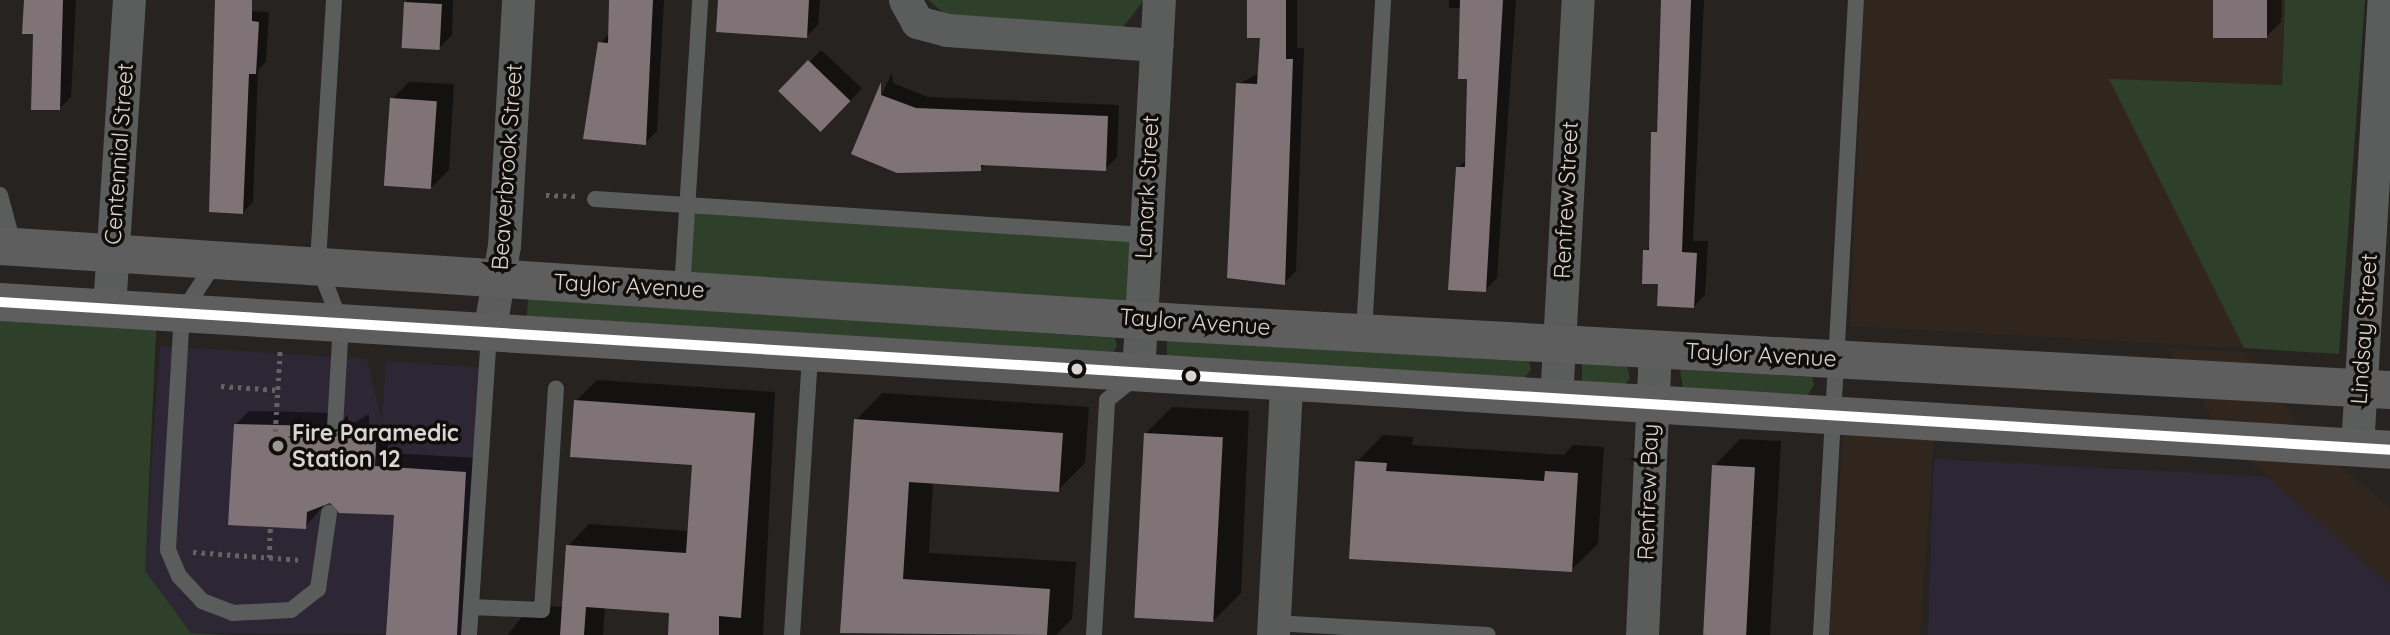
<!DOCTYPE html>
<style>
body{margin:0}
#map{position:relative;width:2390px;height:635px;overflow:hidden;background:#262320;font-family:Quicksand,sans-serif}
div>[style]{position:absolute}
.commercial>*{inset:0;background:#2d2735}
.built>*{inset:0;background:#30261d;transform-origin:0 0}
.green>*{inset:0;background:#2e4029;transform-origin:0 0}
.shadow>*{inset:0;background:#0007;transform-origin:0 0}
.building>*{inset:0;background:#7f7377;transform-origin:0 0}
.path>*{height:4.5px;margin-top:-2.25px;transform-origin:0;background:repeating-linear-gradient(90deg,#636362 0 3.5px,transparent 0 8.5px)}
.lane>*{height:16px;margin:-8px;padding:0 8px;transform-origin:8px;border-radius:8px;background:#5b5c5c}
.street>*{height:33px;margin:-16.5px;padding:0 16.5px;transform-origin:16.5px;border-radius:16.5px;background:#5b5c5c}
.secondary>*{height:38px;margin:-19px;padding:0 19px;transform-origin:19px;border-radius:19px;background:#5d5e5d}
.bus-1>*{height:10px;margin:-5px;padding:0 5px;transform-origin:5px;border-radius:5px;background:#fff}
.dots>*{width:19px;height:19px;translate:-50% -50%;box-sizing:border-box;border:4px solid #100d0a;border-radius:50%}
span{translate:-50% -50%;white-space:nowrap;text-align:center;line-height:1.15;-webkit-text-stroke:7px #100d0a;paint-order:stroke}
.street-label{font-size:23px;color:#d9d5d1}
.poi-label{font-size:23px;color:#d9d5d1;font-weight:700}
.left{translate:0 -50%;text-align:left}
</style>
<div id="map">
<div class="commercial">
<div style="clip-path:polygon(160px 346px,367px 359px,382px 422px,386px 361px,486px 368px,469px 635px,191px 633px,144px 571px)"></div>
<div style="clip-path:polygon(1934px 459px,2273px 477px,2390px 585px,2390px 635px,1928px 635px)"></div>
</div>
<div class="built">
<div style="clip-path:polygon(1864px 0,2285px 0,2283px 85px,2110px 80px,2244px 348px,1850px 326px)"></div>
<div style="clip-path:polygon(2167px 348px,2244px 352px,2315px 446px,2390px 507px,2390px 585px,2227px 441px)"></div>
<div style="left:1843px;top:432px;width:91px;height:203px;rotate:4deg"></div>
</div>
<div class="green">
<div style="clip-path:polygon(928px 0,1144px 0,1121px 30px,951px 19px)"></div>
<div style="clip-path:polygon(2285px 0,2365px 0,2339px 354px,2244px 348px,2109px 79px,2282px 85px)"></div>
<div style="left:688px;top:205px;width:457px;height:85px;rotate:4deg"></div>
<div style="clip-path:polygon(528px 298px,1115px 338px,1117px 346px,1113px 353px,527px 316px)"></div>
<div style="clip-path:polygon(0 302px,157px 312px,145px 571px,191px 633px,234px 635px,0 635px)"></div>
<div style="clip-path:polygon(1167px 339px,1529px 361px,1531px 369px,1524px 379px,1167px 357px)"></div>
<div style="clip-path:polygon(1582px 363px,1627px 366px,1630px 378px,1625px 385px,1582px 381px)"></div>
<div style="clip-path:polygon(1680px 370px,1812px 377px,1814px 385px,1808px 395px,1683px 388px)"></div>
</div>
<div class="shadow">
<div style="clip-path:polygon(25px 0,76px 0,71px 97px,59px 109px)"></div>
<div style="clip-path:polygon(407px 0,453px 0,452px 35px,440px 47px,404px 46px)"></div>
<div style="clip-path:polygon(611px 0,664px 0,657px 131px,645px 143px,600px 43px,610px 33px)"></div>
<div style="clip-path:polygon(720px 0,820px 0,818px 25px,806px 37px)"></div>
<div style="clip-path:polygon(1247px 0,1297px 0,1297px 48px,1304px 48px,1296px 271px,1284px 283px,1238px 84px,1259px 73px,1261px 36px)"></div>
<div style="clip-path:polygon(1449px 0,1516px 0,1497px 278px,1485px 290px,1458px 168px,1467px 159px,1469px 77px,1461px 8px,1449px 8px)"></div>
<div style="clip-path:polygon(1663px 0,1704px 0,1693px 241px,1708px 241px,1705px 295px,1693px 307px,1660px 283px,1645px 251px,1651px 245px)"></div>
<div style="clip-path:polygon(2214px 0,2282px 0,2281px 22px,2264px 39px)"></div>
<div style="clip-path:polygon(227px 10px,269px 12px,266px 62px,258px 70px,253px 202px,242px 213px)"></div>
<div style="left:821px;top:50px;width:56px;height:57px;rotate:43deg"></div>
<div style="clip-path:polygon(892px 73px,893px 83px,928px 97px,1119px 105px,1117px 157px,1105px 169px,986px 163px,980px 170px,853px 153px)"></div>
<div style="clip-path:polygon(409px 82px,454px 84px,449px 170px,432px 187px,392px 99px)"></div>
<div style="clip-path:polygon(597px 380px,775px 392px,763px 635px,670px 635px,671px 611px,605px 607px,603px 635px,508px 635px,530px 605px,564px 607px,568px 546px,589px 524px,689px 531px,694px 463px,576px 401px)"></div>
<div style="clip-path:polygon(882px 393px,1089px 407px,1085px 463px,1058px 490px,933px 482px,929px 553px,1076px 562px,1072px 619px,1056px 635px,842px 632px,856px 420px)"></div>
<div style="clip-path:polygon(1172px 407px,1249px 411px,1241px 593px,1214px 620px,1145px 434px)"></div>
<div style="clip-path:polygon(249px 411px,339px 413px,350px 425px,369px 414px,369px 428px,389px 429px,388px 453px,479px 458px,469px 635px,387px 635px,396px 514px,340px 511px,327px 502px,305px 527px,235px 425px)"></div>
<div style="clip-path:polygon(1383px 435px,1413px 437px,1412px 445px,1564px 455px,1573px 445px,1604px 447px,1598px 544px,1571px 570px,1357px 462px)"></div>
<div style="clip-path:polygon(1740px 439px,1781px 441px,1770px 635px,1703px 635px,1714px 466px)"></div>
</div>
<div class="building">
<div style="clip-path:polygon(24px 0,63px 0,60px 110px,31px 110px,33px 34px,22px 34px)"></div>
<div style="clip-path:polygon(215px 0,252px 0,252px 21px,259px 22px,256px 74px,249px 74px,243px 214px,209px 212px)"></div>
<div style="clip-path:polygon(609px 0,653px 0,646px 145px,583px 139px,598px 42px,608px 43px)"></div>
<div style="clip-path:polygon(718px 0,809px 0,807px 38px,716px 32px)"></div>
<div style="clip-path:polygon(1247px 0,1286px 0,1286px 59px,1293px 59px,1285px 285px,1227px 278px,1236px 83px,1257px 84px,1260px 38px,1247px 38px)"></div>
<div style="clip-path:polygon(1460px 0,1503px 0,1486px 292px,1448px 290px,1456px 167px,1465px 167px,1467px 79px,1458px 79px)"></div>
<div style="clip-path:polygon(1661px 0,1691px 0,1682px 252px,1697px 253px,1694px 308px,1657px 306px,1658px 284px,1642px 284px,1643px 250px,1649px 250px,1651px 132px,1657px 132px)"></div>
<div style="left:2213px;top:0;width:54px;height:38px"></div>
<div style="left:404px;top:2px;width:38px;height:46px;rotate:3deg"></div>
<div style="left:808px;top:60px;width:59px;height:43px;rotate:44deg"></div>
<div style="clip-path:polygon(881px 82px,881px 95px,916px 108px,1108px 116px,1106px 171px,981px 165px,981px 171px,897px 173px,851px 154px)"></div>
<div style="left:390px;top:98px;width:47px;height:88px;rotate:4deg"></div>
<div style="clip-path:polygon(574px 400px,755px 413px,741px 618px,719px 616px,719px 635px,668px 635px,669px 613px,586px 607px,584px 635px,560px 635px,566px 545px,686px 553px,692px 465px,570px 457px)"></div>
<div style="clip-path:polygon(854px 419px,1063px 433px,1059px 492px,909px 482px,903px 579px,1050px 589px,1047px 635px,840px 633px)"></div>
<div style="clip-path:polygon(234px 424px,325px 426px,335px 437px,346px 427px,356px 428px,356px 441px,376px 442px,375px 466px,466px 472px,457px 635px,386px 635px,394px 515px,339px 513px,330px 503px,307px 512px,306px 529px,228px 525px)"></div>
<div style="left:1144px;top:433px;width:79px;height:185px;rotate:3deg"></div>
<div style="clip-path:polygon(1355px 461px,1387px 463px,1386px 471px,1544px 481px,1545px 471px,1578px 473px,1572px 572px,1349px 559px)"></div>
<div style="left:1712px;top:465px;width:43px;height:170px;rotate:3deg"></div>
</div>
<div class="path">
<div style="left:546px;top:195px;width:30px;rotate:2deg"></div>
<div style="left:221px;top:386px;width:56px;rotate:4.1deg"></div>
<div style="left:275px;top:432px;width:82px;rotate:-86.5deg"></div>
<div style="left:193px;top:552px;width:110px;rotate:4.2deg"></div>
<div style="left:269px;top:558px;width:34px;rotate:-88deg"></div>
</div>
<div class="lane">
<div style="left:334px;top:0;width:265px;rotate:93.5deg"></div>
<div style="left:318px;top:265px;width:62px;rotate:68.4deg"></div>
<div style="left:341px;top:323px;width:104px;rotate:93.3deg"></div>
<div style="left:0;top:195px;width:54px;rotate:74.9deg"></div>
<div style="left:595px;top:199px;width:550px;rotate:3.75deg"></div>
<div style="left:216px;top:261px;width:62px;rotate:123.2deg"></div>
<div style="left:182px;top:313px;width:237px;rotate:93.4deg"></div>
<div style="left:168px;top:550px;width:28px;rotate:67deg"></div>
<div style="left:179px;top:576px;width:34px;rotate:47deg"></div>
<div style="left:202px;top:601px;width:33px;rotate:21deg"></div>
<div style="left:233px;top:613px;width:58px;rotate:-3deg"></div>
<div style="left:291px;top:610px;width:34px;rotate:-38deg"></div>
<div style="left:318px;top:589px;width:77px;rotate:-81.8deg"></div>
<div style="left:682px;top:290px;width:291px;rotate:-86.4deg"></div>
<div style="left:1364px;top:332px;width:333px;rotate:-86.7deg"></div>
<div style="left:471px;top:607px;width:71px;rotate:2.4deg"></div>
<div style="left:542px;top:610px;width:222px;rotate:-86.4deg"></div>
<div style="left:1274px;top:623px;width:214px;rotate:3.2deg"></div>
<div style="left:469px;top:635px;width:303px;rotate:-86.2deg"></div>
<div style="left:792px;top:635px;width:283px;rotate:-86.3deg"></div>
<div style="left:1094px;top:635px;width:235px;rotate:-86.8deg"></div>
<div style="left:1107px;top:400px;width:35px;rotate:-39deg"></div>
<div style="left:1821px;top:635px;width:636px;rotate:-86.85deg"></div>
</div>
<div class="street">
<div style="left:905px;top:0;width:25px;rotate:61deg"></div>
<div style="left:917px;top:22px;width:31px;rotate:15deg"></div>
<div style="left:947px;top:30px;width:210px;rotate:4.1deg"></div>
<div style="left:109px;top:308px;width:309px;rotate:-86.3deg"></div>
<div style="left:489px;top:333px;width:89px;rotate:-80.3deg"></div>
<div style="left:504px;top:245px;width:245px;rotate:-86.7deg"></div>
<div style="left:1138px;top:374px;width:375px;rotate:-86.8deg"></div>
<div style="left:1556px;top:400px;width:401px;rotate:-86.9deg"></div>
<div style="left:2357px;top:448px;width:449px;rotate:-86.6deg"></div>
<div style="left:1273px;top:635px;width:252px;rotate:-87deg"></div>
<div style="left:1642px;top:635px;width:286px;rotate:-87.4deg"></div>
</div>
<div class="secondary">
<div style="left:0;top:246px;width:1184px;rotate:3.73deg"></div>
<div style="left:1181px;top:323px;width:1211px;rotate:3.17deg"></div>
<div style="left:0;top:302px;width:2395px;rotate:3.54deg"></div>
</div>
<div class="bus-1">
<div style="left:0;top:302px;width:2395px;rotate:3.54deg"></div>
</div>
<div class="dots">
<div style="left:1077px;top:369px;background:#d9d5d1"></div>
<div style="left:1191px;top:376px;background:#d9d5d1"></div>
<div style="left:278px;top:446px;background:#9a9793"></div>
</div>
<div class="street-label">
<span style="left:119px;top:154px;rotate:-86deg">Centennial Street</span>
<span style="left:507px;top:167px;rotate:-86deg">Beaverbrook Street</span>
<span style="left:1147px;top:187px;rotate:-87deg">Lanark Street</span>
<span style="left:1566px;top:200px;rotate:-87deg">Renfrew Street</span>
<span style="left:629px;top:286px;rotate:3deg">Taylor Avenue</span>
<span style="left:1195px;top:322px;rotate:4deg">Taylor Avenue</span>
<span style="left:2364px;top:329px;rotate:-86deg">Lindsay Street</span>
<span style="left:1761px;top:355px;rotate:3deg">Taylor Avenue</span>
<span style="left:1648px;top:492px;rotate:-88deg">Renfrew Bay</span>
</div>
<div class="poi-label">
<span class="left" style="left:292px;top:446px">Fire Paramedic<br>Station 12</span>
</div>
</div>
